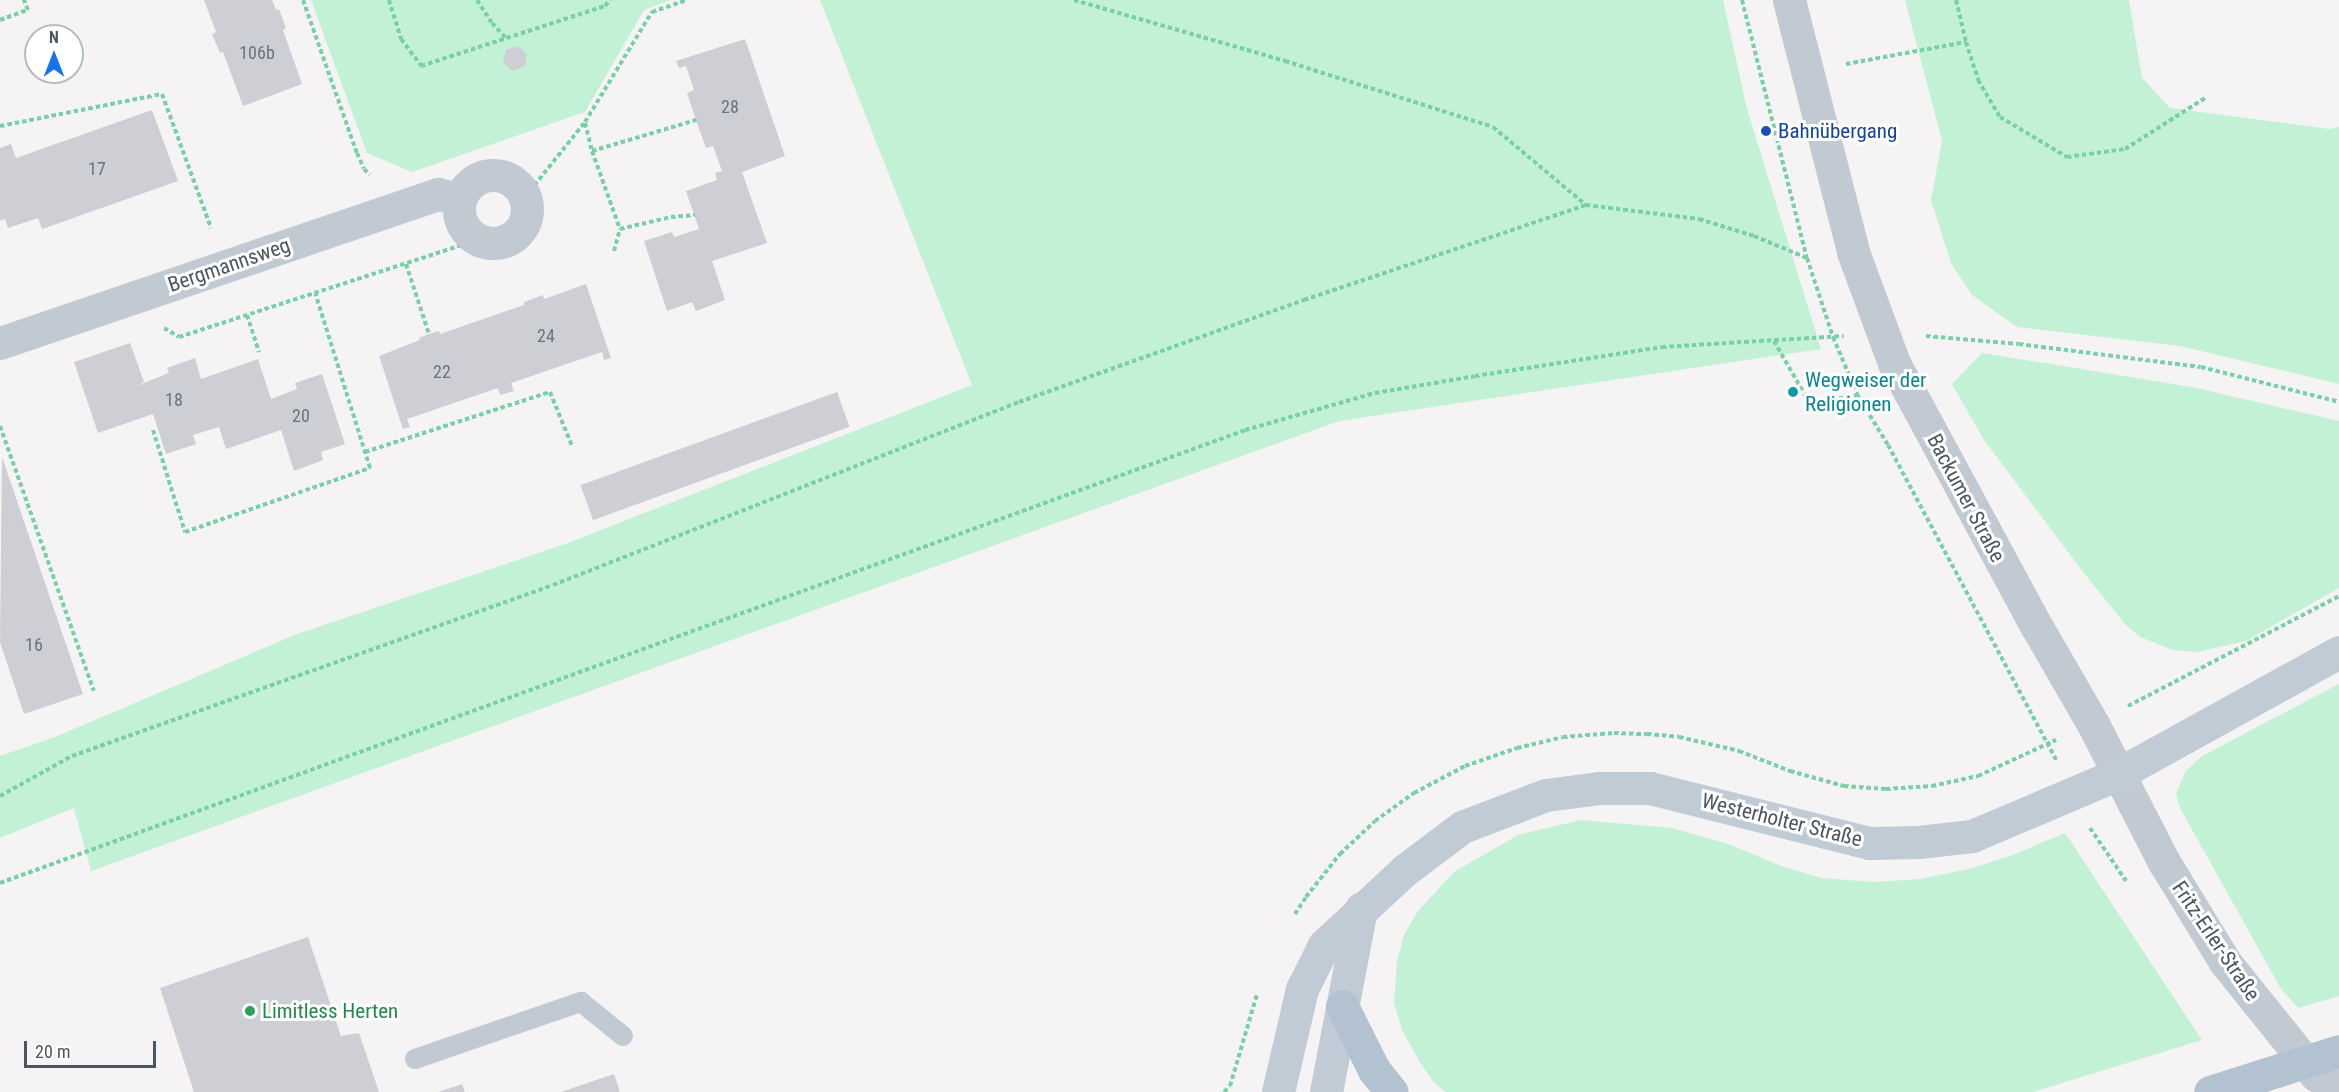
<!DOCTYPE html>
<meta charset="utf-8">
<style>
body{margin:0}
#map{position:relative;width:2339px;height:1092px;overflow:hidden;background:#f5f3f3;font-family:"Roboto Condensed",sans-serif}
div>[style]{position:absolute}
.green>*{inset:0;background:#c3f1d5}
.building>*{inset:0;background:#cdcfd5;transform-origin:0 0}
.path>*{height:4px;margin-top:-2px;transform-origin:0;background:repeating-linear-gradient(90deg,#7ad0a6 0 4.5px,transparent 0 7.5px)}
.lane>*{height:20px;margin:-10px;padding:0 10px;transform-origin:10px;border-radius:10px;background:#c1cad2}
.street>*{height:33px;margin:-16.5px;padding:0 16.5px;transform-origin:16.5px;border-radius:16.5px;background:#c1cad2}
.street>.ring{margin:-16.5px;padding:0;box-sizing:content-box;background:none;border:33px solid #c1cad2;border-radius:50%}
.secondary>*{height:33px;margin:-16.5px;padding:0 16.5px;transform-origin:16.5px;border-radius:16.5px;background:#c1cbd6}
.primary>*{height:33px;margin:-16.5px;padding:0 16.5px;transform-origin:16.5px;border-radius:16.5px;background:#b3c2d1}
.primary-bridge>*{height:33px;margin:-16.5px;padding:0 16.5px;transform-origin:16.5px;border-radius:16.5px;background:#b3c2d1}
.dots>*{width:16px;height:16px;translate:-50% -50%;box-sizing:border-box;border:3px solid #fff;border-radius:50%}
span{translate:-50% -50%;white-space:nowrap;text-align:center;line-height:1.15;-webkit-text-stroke:6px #fff;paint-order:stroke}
.number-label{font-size:18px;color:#6b747e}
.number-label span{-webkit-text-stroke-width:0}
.transit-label{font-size:21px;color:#164399}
.left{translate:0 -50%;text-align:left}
.street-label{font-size:21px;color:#4a5661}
.culture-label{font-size:21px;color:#0d838f}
.leisure-label{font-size:21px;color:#27864d}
.north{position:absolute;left:24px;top:24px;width:60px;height:60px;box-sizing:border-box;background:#fff;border:2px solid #b7bbc0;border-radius:50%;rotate:0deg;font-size:16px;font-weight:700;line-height:24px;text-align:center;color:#4a5661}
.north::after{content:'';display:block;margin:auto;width:21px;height:27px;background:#1a73e8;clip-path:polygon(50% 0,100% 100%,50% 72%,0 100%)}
.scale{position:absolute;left:24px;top:1041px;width:132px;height:27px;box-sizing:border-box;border:3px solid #4a5661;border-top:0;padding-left:8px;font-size:18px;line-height:21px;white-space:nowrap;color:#4a5661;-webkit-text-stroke:4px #fff;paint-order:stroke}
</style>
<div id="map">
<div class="green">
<div style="clip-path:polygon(311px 0,671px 0,644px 10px,585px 112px,412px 172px,367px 153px)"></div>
<div style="clip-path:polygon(820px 0,1723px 0,1747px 109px,1821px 349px,1339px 421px,91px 871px,74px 808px,0 838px,0 756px,55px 737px,297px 634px,568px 543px,972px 385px)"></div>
<div style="clip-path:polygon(1905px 0,2129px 0,2142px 78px,2170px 108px,2329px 129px,2339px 127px,2339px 384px,2180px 346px,2017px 327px,1972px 295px,1951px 263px,1931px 200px,1942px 141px)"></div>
<div style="clip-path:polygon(1982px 353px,2192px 387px,2339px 421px,2339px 588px,2246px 641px,2196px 652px,2173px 650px,2140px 637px,2125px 624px,2080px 568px,1984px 440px,1952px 384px)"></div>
<div style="clip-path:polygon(2339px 684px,2339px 996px,2298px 1008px,2281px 989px,2180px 808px,2176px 794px,2185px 772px,2202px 756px)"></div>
<div style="clip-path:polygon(1581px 820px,1672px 828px,1728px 844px,1781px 866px,1821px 878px,1874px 882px,1921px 879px,1969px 869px,2010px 856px,2065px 833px,2202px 1040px,2033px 1092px,1446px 1092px,1434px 1083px,1418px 1059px,1402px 1030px,1394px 1003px,1397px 962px,1404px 935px,1418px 911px,1454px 872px,1518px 835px)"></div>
</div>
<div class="building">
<div style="clip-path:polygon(204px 0,272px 0,276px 10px,279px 9px,286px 28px,283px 30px,302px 84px,243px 106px,223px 52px,220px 53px,212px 34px,216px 32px)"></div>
<div style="clip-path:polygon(745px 39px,785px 156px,742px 172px,767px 243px,712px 261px,725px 300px,696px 311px,692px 302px,667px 311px,644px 241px,672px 232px,674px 237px,699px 229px,686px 191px,717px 180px,715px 173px,722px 171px,713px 146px,706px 148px,696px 120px,687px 93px,694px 90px,686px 66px,679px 68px,676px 61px)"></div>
<div style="clip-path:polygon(518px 46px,527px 54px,525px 66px,513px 71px,503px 63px,506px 50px)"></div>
<div style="clip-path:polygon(152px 110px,178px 181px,42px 229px,38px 218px,8px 228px,5px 219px,0 221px,0 148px,11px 144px,16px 158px)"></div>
<div style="clip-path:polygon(586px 284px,611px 358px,604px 360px,602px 352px,511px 383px,514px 391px,500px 395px,498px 388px,407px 419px,410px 427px,403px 429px,379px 356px,420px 340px,419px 338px,429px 334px,439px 331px,440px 334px,524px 305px,524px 302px,543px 295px,544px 299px)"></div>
<div style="clip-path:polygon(130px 343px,144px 382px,134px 387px,169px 373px,167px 368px,195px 358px,201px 379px,258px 359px,271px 399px,297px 389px,295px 383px,322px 374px,345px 444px,321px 452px,323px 460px,294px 471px,281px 430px,226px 449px,219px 427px,193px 435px,196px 444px,166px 454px,153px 414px,98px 433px,74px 362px)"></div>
<div style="left:837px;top:392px;width:37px;height:273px;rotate:70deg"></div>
<div style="clip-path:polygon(2px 457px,83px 694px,24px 714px,0 642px)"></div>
<div style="clip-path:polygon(308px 937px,341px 1036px,359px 1033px,379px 1092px,194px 1092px,160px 988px)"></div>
<div style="clip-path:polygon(614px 1074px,620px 1092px,561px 1092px)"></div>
<div style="clip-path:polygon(462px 1084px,465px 1092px,438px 1092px)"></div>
</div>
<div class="path">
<div style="left:303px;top:0;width:162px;rotate:70.6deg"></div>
<div style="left:357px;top:153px;width:17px;rotate:66deg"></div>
<div style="left:364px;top:169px;width:8px;rotate:45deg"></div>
<div style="left:389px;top:0;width:41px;rotate:72.9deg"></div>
<div style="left:401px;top:39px;width:34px;rotate:53deg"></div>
<div style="left:421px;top:66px;width:194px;rotate:-18.1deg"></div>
<div style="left:605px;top:6px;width:8px;rotate:-50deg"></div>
<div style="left:477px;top:0;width:27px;rotate:57deg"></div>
<div style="left:492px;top:23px;width:21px;rotate:47deg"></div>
<div style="left:1074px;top:0;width:220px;rotate:16.1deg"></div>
<div style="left:1285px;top:61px;width:218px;rotate:17.6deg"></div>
<div style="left:1493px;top:127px;width:121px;rotate:40deg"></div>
<div style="left:1742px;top:0;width:266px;rotate:75.9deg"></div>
<div style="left:1807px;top:258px;width:83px;rotate:71.8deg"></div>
<div style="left:1833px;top:337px;width:64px;rotate:67deg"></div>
<div style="left:1858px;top:396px;width:57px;rotate:58.5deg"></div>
<div style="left:1888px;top:445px;width:357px;rotate:61.9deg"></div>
<div style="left:1956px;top:0;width:43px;rotate:76.6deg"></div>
<div style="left:0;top:20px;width:30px;rotate:-20deg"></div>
<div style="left:28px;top:10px;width:11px;rotate:-112deg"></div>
<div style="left:1846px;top:64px;width:122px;rotate:-10.4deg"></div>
<div style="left:1966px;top:42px;width:40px;rotate:72deg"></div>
<div style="left:1978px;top:80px;width:43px;rotate:59.3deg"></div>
<div style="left:2000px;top:117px;width:78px;rotate:30.8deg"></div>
<div style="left:2067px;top:157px;width:59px;rotate:-7.9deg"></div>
<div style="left:2125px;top:149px;width:95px;rotate:-32.5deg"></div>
<div style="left:585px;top:123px;width:29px;rotate:76deg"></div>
<div style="left:592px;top:151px;width:109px;rotate:-16.6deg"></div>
<div style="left:0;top:126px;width:165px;rotate:-11.2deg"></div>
<div style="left:162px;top:94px;width:143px;rotate:69.9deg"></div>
<div style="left:592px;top:151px;width:83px;rotate:70.3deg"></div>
<div style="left:620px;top:229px;width:52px;rotate:-13.2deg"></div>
<div style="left:671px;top:217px;width:24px;rotate:-5deg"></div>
<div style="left:525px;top:197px;width:96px;rotate:-51.3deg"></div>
<div style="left:585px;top:122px;width:129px;rotate:-58.7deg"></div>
<div style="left:652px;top:12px;width:36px;rotate:-19deg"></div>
<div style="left:614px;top:251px;width:23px;rotate:-75deg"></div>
<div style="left:406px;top:264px;width:74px;rotate:71.8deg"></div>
<div style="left:247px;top:315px;width:39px;rotate:72deg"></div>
<div style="left:164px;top:328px;width:17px;rotate:31deg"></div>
<div style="left:179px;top:337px;width:314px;rotate:-18deg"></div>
<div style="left:1926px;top:336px;width:93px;rotate:4.9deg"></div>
<div style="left:2019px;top:344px;width:183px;rotate:7.2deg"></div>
<div style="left:2201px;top:367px;width:142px;rotate:14.2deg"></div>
<div style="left:1774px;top:341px;width:70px;rotate:60.2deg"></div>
<div style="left:1809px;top:402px;width:49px;rotate:-7deg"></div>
<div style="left:0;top:426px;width:281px;rotate:70.5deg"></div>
<div style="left:153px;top:430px;width:107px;rotate:72.6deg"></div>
<div style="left:185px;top:532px;width:196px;rotate:-19.1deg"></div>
<div style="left:370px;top:468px;width:183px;rotate:-107.4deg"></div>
<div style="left:365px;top:452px;width:194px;rotate:-18deg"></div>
<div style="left:550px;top:392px;width:58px;rotate:67.8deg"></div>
<div style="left:2128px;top:706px;width:238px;rotate:-27.5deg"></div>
<div style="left:0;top:796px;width:82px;rotate:-29.1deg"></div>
<div style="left:72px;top:756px;width:510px;rotate:-19.57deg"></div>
<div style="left:553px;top:585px;width:501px;rotate:-21.44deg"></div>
<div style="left:1019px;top:402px;width:303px;rotate:-19.7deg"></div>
<div style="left:1304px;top:300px;width:298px;rotate:-18.6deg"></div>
<div style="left:1586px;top:205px;width:114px;rotate:7.1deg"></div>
<div style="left:1699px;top:219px;width:58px;rotate:17.2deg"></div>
<div style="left:1754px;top:236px;width:57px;rotate:22.5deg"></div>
<div style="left:2090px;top:828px;width:64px;rotate:55.8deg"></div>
<div style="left:0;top:883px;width:1325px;rotate:-19.99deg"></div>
<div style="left:1245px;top:430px;width:135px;rotate:-15.9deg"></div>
<div style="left:1375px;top:393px;width:101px;rotate:-9.6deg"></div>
<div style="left:1475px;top:376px;width:189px;rotate:-8.8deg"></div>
<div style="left:1662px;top:347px;width:182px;rotate:-3.5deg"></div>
<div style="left:1295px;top:914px;width:20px;rotate:-57deg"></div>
<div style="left:1306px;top:897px;width:55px;rotate:-51.7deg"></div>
<div style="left:1340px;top:854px;width:48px;rotate:-43.3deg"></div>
<div style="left:1375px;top:821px;width:48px;rotate:-35.7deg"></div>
<div style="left:1414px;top:793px;width:58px;rotate:-27.9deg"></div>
<div style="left:1465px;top:766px;width:55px;rotate:-19.1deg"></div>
<div style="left:1517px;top:748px;width:47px;rotate:-13.4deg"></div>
<div style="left:1563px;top:737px;width:51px;rotate:-4.5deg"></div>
<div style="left:1614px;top:733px;width:33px;rotate:2deg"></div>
<div style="left:1647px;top:734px;width:32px;rotate:5deg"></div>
<div style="left:1679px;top:737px;width:62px;rotate:13.1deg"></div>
<div style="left:1739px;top:751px;width:55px;rotate:21.4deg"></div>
<div style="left:1790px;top:771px;width:56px;rotate:15.5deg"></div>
<div style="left:1844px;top:786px;width:42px;rotate:4.1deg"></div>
<div style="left:1886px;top:789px;width:46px;rotate:-3.7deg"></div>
<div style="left:1932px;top:786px;width:47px;rotate:-12.3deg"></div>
<div style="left:1978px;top:776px;width:86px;rotate:-24.8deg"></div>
<div style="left:1224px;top:1092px;width:8px;rotate:-45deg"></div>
<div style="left:1230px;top:1086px;width:96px;rotate:-73.6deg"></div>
</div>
<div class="lane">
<div style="left:415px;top:1059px;width:176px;rotate:-19deg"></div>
<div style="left:581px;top:1002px;width:54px;rotate:39deg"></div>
</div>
<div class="street">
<div style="left:1789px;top:0;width:260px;rotate:75.7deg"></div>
<div style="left:1853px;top:252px;width:118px;rotate:69.7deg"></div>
<div style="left:1894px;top:363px;width:300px;rotate:61.6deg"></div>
<div style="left:2037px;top:627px;width:112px;rotate:60deg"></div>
<div style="left:2093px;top:724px;width:155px;rotate:62.8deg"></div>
<div style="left:2164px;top:862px;width:117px;rotate:58.6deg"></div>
<div style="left:2225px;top:962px;width:145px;rotate:51.2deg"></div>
<div style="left:2316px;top:1075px;width:27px;rotate:31deg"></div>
<div class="ring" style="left:459px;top:175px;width:35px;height:35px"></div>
<div style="left:0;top:343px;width:463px;rotate:-18.8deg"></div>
<div style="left:438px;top:194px;width:22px;rotate:13deg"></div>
</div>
<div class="secondary">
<div style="left:1278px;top:1092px;width:106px;rotate:-76.9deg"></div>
<div style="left:1302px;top:989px;width:49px;rotate:-63.4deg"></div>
<div style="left:1324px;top:945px;width:110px;rotate:-42.8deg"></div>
<div style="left:1405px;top:870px;width:71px;rotate:-37deg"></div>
<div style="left:1462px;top:827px;width:90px;rotate:-20.9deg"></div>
<div style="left:1546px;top:795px;width:53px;rotate:-7.5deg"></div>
<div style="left:1599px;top:788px;width:51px"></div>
<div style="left:1650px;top:788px;width:226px;rotate:14.1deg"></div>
<div style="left:1869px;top:843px;width:50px;rotate:-1.1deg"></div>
<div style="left:1919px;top:842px;width:53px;rotate:-6.5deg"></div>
<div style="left:1972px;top:836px;width:159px;rotate:-23deg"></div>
<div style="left:2118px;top:774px;width:252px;rotate:-28.9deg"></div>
<div style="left:1326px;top:1092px;width:187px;rotate:-79.2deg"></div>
</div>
<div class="primary">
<div style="left:1342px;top:1006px;width:72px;rotate:63.4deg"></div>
<div style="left:1374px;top:1070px;width:28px;rotate:51deg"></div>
</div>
<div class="primary-bridge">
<div style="left:2210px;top:1092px;width:135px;rotate:-17.6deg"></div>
</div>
<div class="dots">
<div style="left:1766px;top:131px;background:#1a4fb4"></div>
<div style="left:1793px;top:392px;background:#0f9aa8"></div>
<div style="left:250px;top:1011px;background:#2e9e5b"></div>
</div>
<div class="number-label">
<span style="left:257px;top:53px">106b</span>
<span style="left:730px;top:107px">28</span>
<span style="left:97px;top:169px">17</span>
<span style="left:546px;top:336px">24</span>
<span style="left:442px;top:372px">22</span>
<span style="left:174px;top:400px">18</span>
<span style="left:301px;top:416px">20</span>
<span style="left:34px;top:645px">16</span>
</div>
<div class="transit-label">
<span class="left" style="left:1778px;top:131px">Bahnübergang</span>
</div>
<div class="street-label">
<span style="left:229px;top:265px;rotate:-19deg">Bergmannsweg</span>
<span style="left:1966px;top:498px;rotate:62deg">Backumer Straße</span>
<span style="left:1782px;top:820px;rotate:14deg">Westerholter Straße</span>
<span style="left:2216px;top:941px;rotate:56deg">Fritz-Erler-Straße</span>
</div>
<div class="culture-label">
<span class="left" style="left:1805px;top:392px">Wegweiser der<br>Religionen</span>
</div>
<div class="leisure-label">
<span class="left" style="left:262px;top:1011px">Limitless Herten</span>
</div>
<div class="north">N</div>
<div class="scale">20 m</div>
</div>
